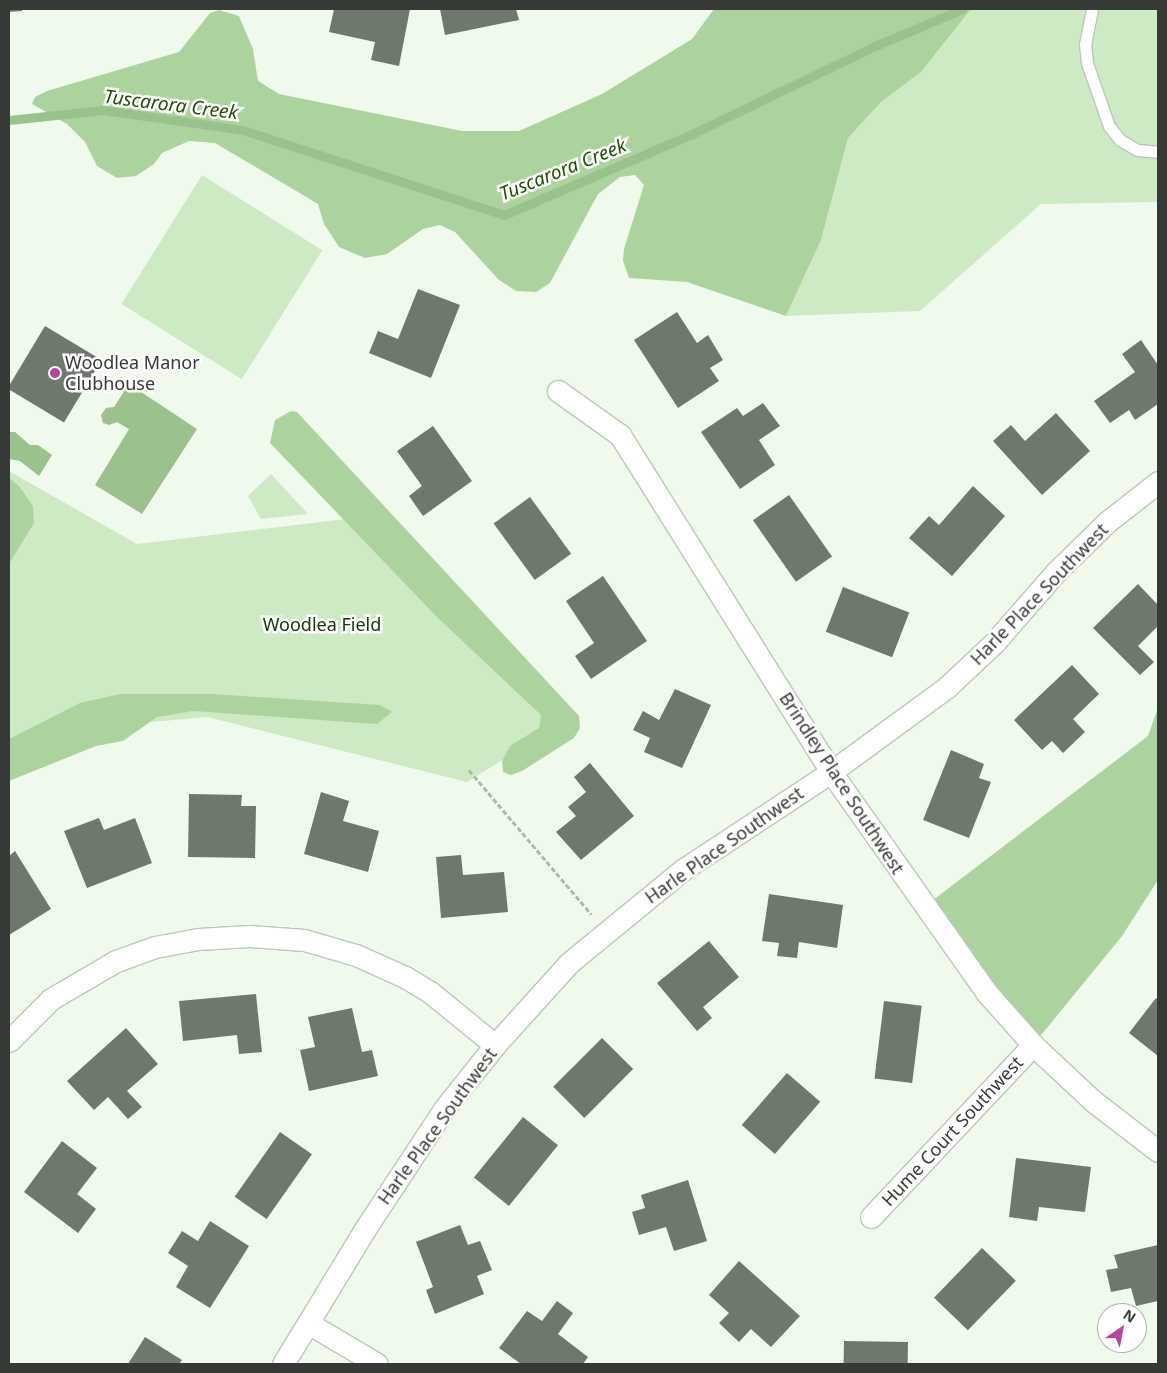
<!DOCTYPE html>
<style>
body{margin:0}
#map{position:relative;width:1167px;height:1373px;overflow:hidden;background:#f0faec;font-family:"Noto Sans",sans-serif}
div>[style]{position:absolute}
.green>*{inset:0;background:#ceeac4;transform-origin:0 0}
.forest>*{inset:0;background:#acd39d}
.water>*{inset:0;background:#9bc28d}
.stream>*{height:9px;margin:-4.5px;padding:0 4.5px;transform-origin:4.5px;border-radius:4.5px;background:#9bc28d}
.building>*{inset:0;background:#6f786c;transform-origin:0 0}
.path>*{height:3px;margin-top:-1.5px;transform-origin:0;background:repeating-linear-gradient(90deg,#b0b8ad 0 5px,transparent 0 7.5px)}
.roads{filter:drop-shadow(1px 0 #bdc7ba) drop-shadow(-1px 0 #bdc7ba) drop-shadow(0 1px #bdc7ba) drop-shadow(0 -1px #bdc7ba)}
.lane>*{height:11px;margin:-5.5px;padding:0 5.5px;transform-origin:5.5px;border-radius:5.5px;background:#fff}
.street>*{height:21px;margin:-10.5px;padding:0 10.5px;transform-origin:10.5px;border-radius:10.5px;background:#fff}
.dots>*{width:14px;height:14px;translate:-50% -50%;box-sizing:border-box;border:2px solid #fff;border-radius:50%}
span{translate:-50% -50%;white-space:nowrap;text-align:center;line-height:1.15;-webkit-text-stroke:5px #fff;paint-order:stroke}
.poi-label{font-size:18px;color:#363a34}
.left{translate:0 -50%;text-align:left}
.street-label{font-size:18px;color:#363a34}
.park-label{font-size:18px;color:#133700}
.water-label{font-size:19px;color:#1f4f01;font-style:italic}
.frame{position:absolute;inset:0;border:10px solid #363a34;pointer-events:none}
.north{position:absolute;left:1097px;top:1303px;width:50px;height:50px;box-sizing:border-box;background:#fff;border:1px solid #afb0ae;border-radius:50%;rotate:33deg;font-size:14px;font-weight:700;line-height:20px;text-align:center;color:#363a34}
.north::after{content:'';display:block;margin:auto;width:18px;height:22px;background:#b7459f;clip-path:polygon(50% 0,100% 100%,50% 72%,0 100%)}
</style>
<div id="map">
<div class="green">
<div style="clip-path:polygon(971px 9px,1158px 9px,1158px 202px,1041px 204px,920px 311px,786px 316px,821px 240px,848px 138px,881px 102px,921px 72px)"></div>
<div style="left:202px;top:175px;width:142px;height:152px;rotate:32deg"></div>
<div style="clip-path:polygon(9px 471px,137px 544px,362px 517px,564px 722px,467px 782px,207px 717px,97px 727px,9px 771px)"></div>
<div style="clip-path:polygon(271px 474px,308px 514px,261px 519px,248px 496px)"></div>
</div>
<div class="forest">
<div style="clip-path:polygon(714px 9px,971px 9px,921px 72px,881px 102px,848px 138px,821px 240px,786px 316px,687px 282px,629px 278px,623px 261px,624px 249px,644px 185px,635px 175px,620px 177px,598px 194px,550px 283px,536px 292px,516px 291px,499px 280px,455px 232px,440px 225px,423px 229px,387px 254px,365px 258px,339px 247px,324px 224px,318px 204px,215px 143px,189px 141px,162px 153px,154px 164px,136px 176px,117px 178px,97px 166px,85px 142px,67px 124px,32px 104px,35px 97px,47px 91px,179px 52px,210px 13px,219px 10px,239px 16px,253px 49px,258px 81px,279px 94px,462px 131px,519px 131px,602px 94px,692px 39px)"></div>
<div style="clip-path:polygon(291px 411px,297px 412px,579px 716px,580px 728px,574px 738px,522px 771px,511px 775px,503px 772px,502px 761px,510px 746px,539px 728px,541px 715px,437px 617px,270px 443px,275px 420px)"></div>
<div style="clip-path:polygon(9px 478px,19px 486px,33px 506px,34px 523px,9px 564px)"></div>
<div style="clip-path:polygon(120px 694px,212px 694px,380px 705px,392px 712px,377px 724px,193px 711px,157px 717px,123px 741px,96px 746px,9px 781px,9px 739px,80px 703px)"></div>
<div style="clip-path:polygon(1158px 708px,1158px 880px,1122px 936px,1033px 1045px,924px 907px,1148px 736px)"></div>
</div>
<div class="water">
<div style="clip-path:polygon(129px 384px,197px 429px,142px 514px,95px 485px,129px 429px,117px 422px,109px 425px,103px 423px,101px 415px,106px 408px,114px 407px)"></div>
<div style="clip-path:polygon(9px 432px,15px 432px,30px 445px,38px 445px,52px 455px,39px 476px,20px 461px,9px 459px)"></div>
</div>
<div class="stream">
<div style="left:9px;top:120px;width:95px;rotate:-6.1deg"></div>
<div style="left:103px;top:110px;width:141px;rotate:8.1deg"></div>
<div style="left:243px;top:130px;width:274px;rotate:18deg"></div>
<div style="left:504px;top:215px;width:205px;rotate:-23.3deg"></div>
<div style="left:692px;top:134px;width:203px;rotate:-25.7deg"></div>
<div style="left:875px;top:46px;width:95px;rotate:-23deg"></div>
</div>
<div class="building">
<div style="clip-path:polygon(9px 9px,22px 9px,22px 11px,9px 12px)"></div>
<div style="clip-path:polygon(334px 9px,410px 9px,399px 66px,371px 60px,375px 42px,329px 32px)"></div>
<div style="clip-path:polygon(440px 9px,516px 9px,519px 20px,445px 35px)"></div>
<div style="clip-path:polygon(418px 289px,460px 305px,431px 378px,369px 353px,378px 331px,398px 339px)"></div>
<div style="clip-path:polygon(677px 312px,697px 343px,708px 335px,723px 360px,710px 368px,719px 381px,678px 408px,634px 340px)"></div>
<div style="left:45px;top:326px;width:66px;height:73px;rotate:31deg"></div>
<div style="clip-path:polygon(1141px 340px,1158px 365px,1158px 404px,1135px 420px,1129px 410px,1110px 423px,1094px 401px,1135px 372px,1122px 354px)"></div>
<div style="clip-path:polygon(763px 403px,780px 426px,759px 440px,775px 465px,740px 489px,701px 432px,737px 408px,743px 416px)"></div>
<div style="clip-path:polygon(1056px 413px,1090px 451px,1042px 495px,993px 441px,1011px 425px,1025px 441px)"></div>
<div style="clip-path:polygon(433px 426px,472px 481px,423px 516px,409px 496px,422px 486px,397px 451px)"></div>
<div style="clip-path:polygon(973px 486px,1005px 516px,952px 576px,909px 538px,929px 516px,939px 525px)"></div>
<div style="left:789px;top:495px;width:75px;height:44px;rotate:55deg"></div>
<div style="left:530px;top:497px;width:70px;height:45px;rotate:54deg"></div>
<div style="clip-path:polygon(603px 576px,647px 641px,591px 679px,575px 656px,594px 643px,566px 601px)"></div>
<div style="clip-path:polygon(1138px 584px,1158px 605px,1158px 626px,1138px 646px,1154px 662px,1140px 675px,1093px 628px)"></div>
<div style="left:843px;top:587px;width:71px;height:48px;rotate:21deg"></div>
<div style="clip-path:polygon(1072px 665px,1099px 694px,1073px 719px,1085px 732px,1063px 753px,1052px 741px,1042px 750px,1014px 720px)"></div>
<div style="clip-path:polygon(675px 689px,711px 705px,682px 768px,644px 752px,650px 738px,633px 730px,643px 711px,659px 720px)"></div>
<div style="clip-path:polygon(951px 750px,984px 764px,979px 778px,991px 782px,969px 838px,923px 820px)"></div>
<div style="clip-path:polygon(590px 763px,634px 816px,581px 860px,556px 832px,576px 816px,568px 807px,586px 792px,574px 777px)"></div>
<div style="clip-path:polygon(321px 792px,349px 801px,343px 821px,379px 831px,368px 872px,304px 854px)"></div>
<div style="clip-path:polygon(189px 794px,242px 795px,241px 806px,256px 806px,255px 858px,188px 857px)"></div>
<div style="clip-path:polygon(99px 818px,104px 830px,135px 818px,152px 863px,87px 888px,64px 831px)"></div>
<div style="clip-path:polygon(15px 851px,51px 909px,9px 935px,9px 856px)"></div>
<div style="clip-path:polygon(461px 855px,463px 875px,504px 872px,508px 912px,441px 918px,436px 857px)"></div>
<div style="clip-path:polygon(769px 894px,843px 905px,837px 948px,799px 942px,797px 958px,777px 956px,779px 943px,762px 941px)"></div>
<div style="clip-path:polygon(709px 941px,739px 977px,703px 1007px,712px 1018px,697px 1031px,657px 983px)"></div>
<div style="clip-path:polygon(256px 994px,262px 1052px,239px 1054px,237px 1035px,183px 1041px,179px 1001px)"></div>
<div style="clip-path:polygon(1156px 998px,1158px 1000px,1158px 1056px,1129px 1033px)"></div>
<div style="left:884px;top:1001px;width:38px;height:78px;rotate:7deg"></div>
<div style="clip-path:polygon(352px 1008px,362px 1052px,372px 1050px,378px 1076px,309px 1091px,300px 1050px,315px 1047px,308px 1017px)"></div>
<div style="clip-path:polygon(126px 1028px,158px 1064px,127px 1091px,142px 1107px,128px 1119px,108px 1097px,94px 1110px,67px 1081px)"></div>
<div style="left:602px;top:1038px;width:44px;height:69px;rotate:45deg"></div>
<div style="left:787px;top:1073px;width:44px;height:69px;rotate:41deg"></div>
<div style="left:523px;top:1117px;width:45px;height:78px;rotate:39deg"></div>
<div style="left:280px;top:1132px;width:39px;height:79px;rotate:35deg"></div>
<div style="clip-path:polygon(62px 1141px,97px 1168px,77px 1194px,96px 1209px,78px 1233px,24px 1192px)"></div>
<div style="clip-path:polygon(1016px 1158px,1091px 1167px,1085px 1212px,1039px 1207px,1037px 1221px,1009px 1217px)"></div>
<div style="clip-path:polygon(688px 1180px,707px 1241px,674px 1251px,666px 1227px,639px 1235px,632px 1212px,645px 1208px,641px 1195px)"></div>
<div style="clip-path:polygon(210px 1221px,249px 1246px,210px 1308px,176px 1287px,188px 1266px,168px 1253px,182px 1231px,198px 1241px)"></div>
<div style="clip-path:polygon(460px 1225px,468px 1245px,480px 1241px,492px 1270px,477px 1276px,484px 1294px,435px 1314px,426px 1290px,433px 1287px,416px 1242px)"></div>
<div style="clip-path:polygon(1158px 1245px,1158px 1301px,1136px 1306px,1131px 1288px,1111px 1292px,1106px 1270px,1118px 1268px,1114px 1255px)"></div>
<div style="left:982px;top:1248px;width:47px;height:69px;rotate:44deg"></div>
<div style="clip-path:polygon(739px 1261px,800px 1316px,771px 1347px,751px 1329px,739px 1342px,719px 1323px,729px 1313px,709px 1295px)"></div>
<div style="clip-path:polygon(557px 1301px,573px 1313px,558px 1334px,588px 1357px,583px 1364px,521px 1364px,499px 1348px,527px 1311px,542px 1321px)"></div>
<div style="clip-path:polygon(145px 1337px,182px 1360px,179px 1364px,128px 1364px)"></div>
<div style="left:844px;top:1341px;width:64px;height:23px;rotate:1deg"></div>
</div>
<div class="path">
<div style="left:469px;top:770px;width:189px;rotate:49.7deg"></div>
</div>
<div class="roads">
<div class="lane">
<div style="left:1092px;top:9px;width:36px;rotate:101deg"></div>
<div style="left:1085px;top:44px;width:19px;rotate:84deg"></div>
<div style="left:1087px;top:63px;width:67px;rotate:70.8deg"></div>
<div style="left:1109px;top:126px;width:18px;rotate:52deg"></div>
<div style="left:1120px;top:140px;width:20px;rotate:30deg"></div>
<div style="left:1137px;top:150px;width:21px;rotate:5deg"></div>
</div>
<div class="street">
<div style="left:558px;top:391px;width:76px;rotate:35.4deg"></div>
<div style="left:620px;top:435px;width:398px;rotate:57.9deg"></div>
<div style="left:831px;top:772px;width:269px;rotate:54.8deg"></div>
<div style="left:986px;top:992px;width:71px;rotate:48.4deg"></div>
<div style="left:1033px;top:1045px;width:82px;rotate:43deg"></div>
<div style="left:1093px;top:1101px;width:82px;rotate:37.6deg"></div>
<div style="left:9px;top:1041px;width:59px;rotate:-45deg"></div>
<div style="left:51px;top:999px;width:75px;rotate:-30.3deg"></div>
<div style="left:116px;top:961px;width:41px;rotate:-19.7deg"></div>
<div style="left:155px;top:947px;width:44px;rotate:-10.5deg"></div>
<div style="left:198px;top:939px;width:52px;rotate:-3.3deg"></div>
<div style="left:250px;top:936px;width:54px;rotate:4.2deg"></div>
<div style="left:304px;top:940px;width:54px;rotate:16.1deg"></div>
<div style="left:356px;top:955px;width:54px;rotate:24.2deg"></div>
<div style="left:405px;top:977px;width:29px;rotate:31deg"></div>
<div style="left:430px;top:992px;width:84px;rotate:39.2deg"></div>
<div style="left:871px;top:1217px;width:236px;rotate:-46.7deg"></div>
<div style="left:308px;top:1323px;width:80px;rotate:30.7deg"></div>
<div style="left:283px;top:1364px;width:158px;rotate:-58.7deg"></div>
<div style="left:365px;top:1229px;width:144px;rotate:-56.6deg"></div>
<div style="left:444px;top:1109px;width:82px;rotate:-51.4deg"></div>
<div style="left:495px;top:1045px;width:110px;rotate:-47.9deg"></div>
<div style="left:569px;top:963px;width:149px;rotate:-39.3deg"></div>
<div style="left:684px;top:869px;width:176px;rotate:-33.4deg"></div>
<div style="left:831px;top:772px;width:144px;rotate:-36.2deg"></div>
<div style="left:947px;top:687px;width:64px;rotate:-43.1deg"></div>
<div style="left:994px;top:643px;width:94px;rotate:-48.9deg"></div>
<div style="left:1056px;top:572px;width:71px;rotate:-44.4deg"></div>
<div style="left:1107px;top:522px;width:65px;rotate:-38.1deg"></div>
</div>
</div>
<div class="dots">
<div style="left:55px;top:373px;background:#b7459f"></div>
</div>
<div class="poi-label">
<span class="left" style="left:65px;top:373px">Woodlea Manor<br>Clubhouse</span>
</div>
<div class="street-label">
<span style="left:1039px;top:594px;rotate:-46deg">Harle Place Southwest</span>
<span style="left:842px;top:783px;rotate:57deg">Brindley Place Southwest</span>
<span style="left:724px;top:845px;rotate:-35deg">Harle Place Southwest</span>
<span style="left:437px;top:1126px;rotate:-54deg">Harle Place Southwest</span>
<span style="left:952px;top:1131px;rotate:-47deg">Hume Court Southwest</span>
</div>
<div class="park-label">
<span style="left:322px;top:624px">Woodlea Field</span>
</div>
<div class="water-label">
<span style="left:171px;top:105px;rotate:7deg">Tuscarora Creek</span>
<span style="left:563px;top:170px;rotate:-22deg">Tuscarora Creek</span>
</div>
<div class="frame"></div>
<div class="north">N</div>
</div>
